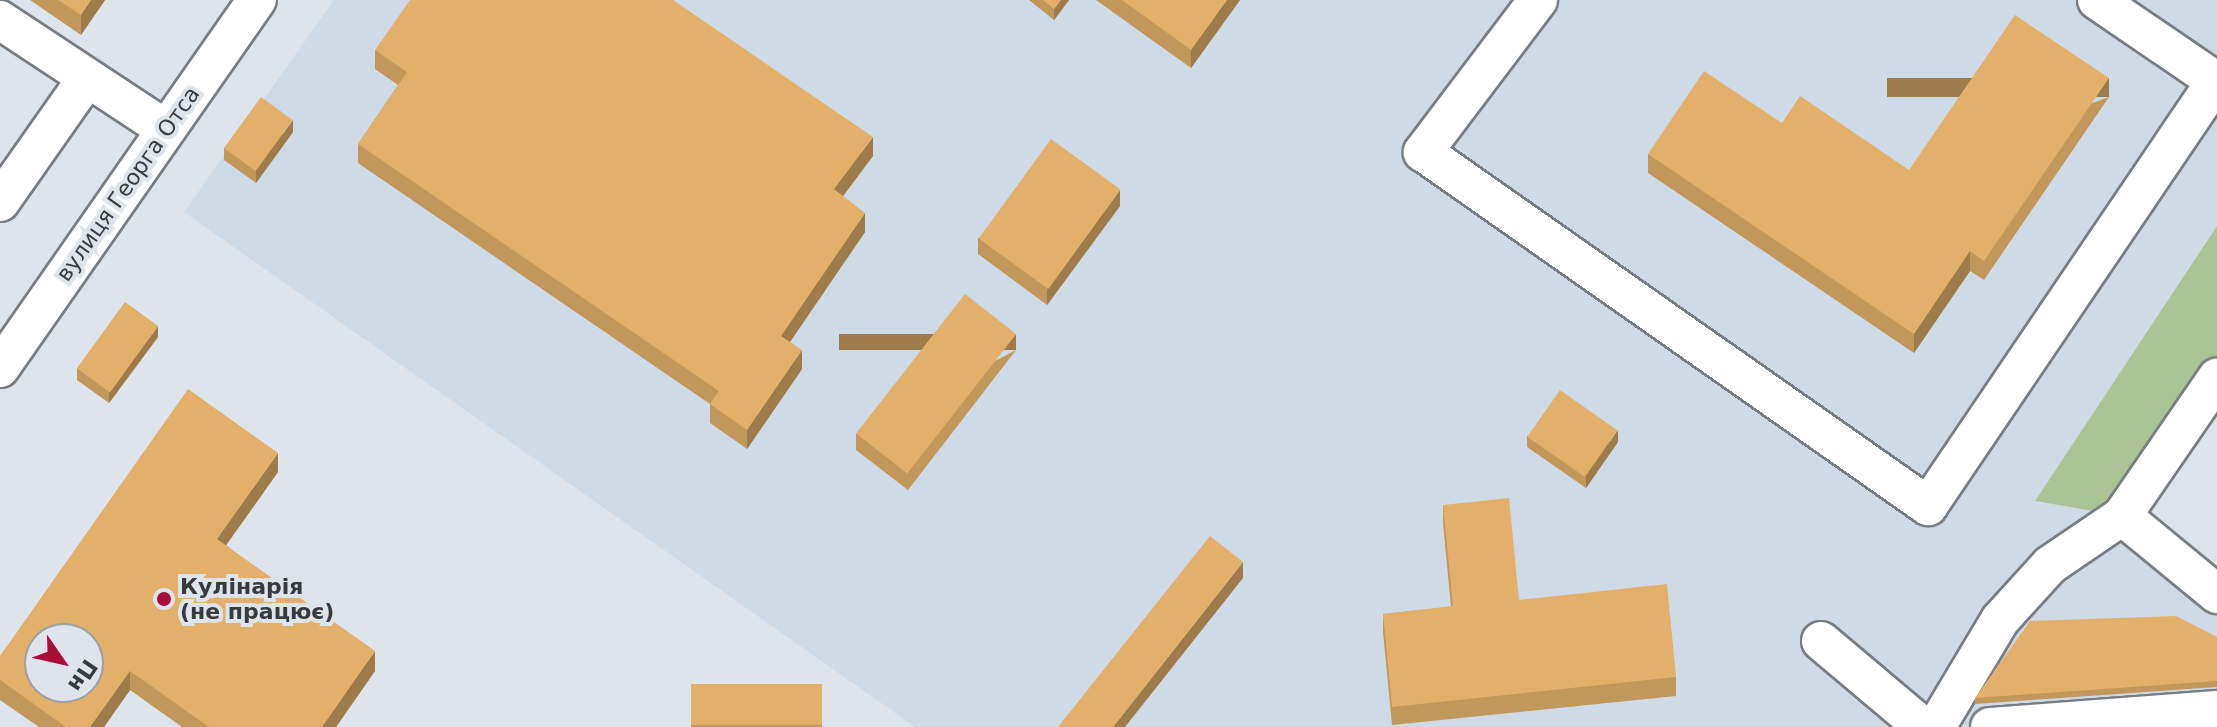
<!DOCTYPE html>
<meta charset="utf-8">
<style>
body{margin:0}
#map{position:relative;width:2217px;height:727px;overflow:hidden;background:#dee4eb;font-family:"DejaVu Sans",sans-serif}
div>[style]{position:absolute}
.built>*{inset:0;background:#cfdae7}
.green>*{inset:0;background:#abc496}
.roads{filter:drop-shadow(2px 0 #787d83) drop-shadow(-2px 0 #787d83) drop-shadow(0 2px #787d83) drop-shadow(0 -2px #787d83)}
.minor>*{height:38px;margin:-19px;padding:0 19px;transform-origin:19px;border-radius:19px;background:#fff}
.wall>*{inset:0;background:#c2975b;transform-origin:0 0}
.shaded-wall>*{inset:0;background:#9e7b4a;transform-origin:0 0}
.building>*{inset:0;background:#e2b06a;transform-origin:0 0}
.dots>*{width:22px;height:22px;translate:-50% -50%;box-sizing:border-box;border:4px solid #dee4eb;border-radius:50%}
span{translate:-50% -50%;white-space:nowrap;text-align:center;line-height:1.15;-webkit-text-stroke:8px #dee4eb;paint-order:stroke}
.street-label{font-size:22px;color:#383a3d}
.poi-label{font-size:22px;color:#383a3d;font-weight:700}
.left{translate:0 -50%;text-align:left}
.north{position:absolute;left:24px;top:623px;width:80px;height:80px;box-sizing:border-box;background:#dee4eb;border:2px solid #9ca0a5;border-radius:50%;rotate:124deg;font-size:22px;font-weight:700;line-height:32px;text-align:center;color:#383a3d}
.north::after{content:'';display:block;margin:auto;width:28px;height:36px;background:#a70f3a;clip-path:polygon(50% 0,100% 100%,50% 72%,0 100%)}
</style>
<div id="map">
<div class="built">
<div style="clip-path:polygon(334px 0,2217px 0,2217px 226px,2035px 501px,2122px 516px,2217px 594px,2217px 727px,915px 727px,184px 212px)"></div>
</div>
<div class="green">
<div style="clip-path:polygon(2217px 226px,2217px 378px,2122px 516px,2035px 501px)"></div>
</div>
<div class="roads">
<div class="minor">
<div style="left:1538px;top:0;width:191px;rotate:127.1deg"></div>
<div style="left:1423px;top:152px;width:617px;rotate:35.03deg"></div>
<div style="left:1928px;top:506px;width:513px;rotate:-55.88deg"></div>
<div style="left:2097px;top:0;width:145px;rotate:34.3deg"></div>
<div style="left:0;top:20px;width:198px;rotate:33.4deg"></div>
<div style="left:0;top:202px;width:148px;rotate:-54.9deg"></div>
<div style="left:0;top:368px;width:449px;rotate:-55.1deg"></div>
<div style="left:2122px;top:516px;width:123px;rotate:39.4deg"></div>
<div style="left:1821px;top:641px;width:133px;rotate:40.1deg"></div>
<div style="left:1936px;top:727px;width:125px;rotate:-59.1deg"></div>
<div style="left:2000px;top:620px;width:74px;rotate:-47.7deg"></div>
<div style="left:2050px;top:565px;width:87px;rotate:-34.2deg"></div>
<div style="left:2122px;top:516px;width:168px;rotate:-55.5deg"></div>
<div style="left:1990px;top:727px;width:228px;rotate:-4.3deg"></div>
</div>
</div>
<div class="wall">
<div style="clip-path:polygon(30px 0,105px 0,81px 35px)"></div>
<div style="clip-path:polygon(1029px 0,1069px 0,1054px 20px)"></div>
<div style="clip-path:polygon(1096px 0,1240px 0,1191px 68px)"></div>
<div style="clip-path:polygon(375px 50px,873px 156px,843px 196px,865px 232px,790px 342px,802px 369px,747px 449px,710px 423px,710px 404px,358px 163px,358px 144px,398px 85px,375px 69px)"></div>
<div style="clip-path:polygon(2109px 97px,1984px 280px,1970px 271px,1914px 353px,1648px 173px,1648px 154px,1782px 123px,1909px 170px)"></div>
<div style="clip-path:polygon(293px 132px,256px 183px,224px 160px,224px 148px)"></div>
<div style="clip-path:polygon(1120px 206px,1047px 305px,978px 254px,978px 238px)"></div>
<div style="clip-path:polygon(158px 337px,109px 403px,77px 380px,77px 368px)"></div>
<div style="clip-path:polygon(1016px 350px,908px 490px,856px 450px,856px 434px)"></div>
<div style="clip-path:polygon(1527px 436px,1618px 442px,1586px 488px,1527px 447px)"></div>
<div style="clip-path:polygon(278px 472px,226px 545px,375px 671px,336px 727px,182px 727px,130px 690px,104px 727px,39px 727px,0 700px,0 656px)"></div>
<div style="clip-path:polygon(1443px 505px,1519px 600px,1676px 677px,1676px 696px,1392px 725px,1383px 632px,1383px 614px,1451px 607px,1443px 523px)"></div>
<div style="clip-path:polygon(2217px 637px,2217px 687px,1975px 704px,1975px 698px)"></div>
<div style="left:691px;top:684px;width:131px;height:43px"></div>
</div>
<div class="shaded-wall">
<div style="clip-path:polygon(91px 0,105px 0,81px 35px,81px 15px)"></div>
<div style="clip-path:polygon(1061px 0,1069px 0,1054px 20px,1054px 9px)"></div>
<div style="clip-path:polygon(1227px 0,1240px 0,1191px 68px,1191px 50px)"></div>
<div style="left:2109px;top:78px;width:19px;height:222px;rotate:90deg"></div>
<div style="clip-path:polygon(293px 120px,293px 132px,256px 183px,256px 171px)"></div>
<div style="clip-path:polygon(873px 137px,873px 156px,834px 208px,834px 189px)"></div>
<div style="clip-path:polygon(1120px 190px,1120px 206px,1047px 305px,1047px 289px)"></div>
<div style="clip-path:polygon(865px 213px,865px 232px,781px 355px,781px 336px)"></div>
<div style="clip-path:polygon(1970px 251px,1970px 271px,1914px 353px,1914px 334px)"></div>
<div style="clip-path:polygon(158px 326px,158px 337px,109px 403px,109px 392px)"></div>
<div style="left:1016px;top:334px;width:16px;height:177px;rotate:90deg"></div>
<div style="clip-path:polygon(802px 350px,802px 369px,747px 449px,747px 430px)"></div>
<div style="clip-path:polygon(1618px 430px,1618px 442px,1586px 488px,1586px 476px)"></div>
<div style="clip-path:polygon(278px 453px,278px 472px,217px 558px,217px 539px)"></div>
<div style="clip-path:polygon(1243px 562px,1243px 578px,1125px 727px,1113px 727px)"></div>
<div style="clip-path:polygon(375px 651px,375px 671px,336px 727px,322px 727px)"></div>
<div style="clip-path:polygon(130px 671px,130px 690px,104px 727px,90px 727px)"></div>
</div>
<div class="building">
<div style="clip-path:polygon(58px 0,91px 0,81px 15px)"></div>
<div style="clip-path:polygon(410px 0,673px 0,873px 137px,834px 189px,865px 213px,781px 336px,802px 350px,747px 430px,710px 404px,719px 391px,358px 144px,407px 72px,375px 50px)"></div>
<div style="clip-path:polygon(1043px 0,1061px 0,1054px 9px)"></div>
<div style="clip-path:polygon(1122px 0,1227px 0,1191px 50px)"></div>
<div style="clip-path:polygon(2015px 15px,2109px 78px,1984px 261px,1970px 251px,1914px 334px,1648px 154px,1704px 71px,1782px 123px,1800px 96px,1909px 170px)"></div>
<div style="left:261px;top:97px;width:39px;height:63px;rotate:36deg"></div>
<div style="left:1051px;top:139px;width:86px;height:123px;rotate:36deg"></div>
<div style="left:965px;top:294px;width:65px;height:177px;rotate:38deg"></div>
<div style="left:125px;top:302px;width:41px;height:82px;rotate:36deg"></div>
<div style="clip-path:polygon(evenodd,188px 389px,278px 453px,217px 539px,375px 651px,322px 727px,209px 727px,130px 671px,90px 727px,66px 727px,0 680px,0 656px,188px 389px,40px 639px,88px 639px,88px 687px,40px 687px,40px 639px)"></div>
<div style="left:1560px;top:390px;width:70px;height:57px;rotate:35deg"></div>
<div style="clip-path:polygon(1509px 498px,1519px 600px,1667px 584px,1676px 677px,1392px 707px,1383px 614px,1453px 606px,1443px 505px)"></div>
<div style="clip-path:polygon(1210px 536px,1243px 562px,1113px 727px,1058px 727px)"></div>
<div style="clip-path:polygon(2176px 616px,2217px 637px,2217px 681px,1975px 698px,2030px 621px)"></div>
<div style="left:691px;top:684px;width:131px;height:41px"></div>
</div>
<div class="dots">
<div style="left:164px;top:599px;background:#a70f3a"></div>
</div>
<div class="street-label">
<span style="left:128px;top:184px;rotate:-55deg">вулиця Георга Отса</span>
</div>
<div class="poi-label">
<span class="left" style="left:180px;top:599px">Кулінарія<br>(не працює)</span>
</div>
<div class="north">Пн</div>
</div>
